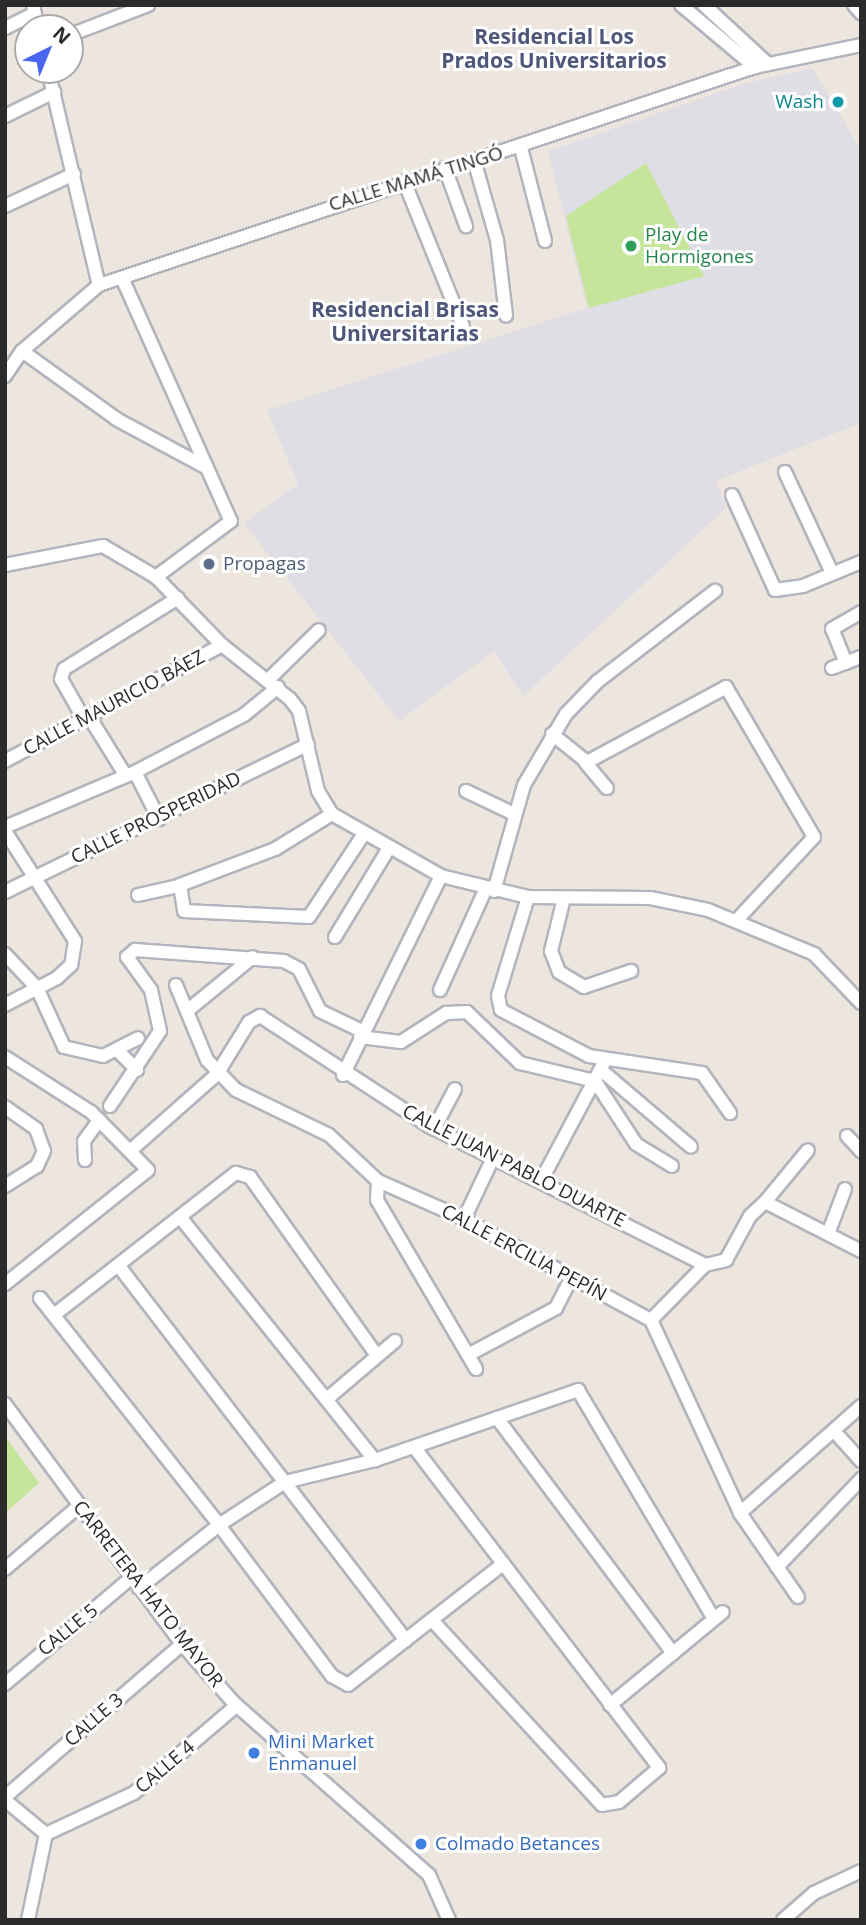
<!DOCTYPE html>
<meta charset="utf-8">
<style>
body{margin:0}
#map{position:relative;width:866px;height:1925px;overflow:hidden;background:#ece6de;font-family:"Open Sans",sans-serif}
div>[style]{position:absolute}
.industrial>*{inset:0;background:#e0dee5}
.pitch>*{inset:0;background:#c5e59b}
.roads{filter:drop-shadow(2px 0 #b2b4be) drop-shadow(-2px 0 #b2b4be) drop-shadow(0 2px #b2b4be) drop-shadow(0 -2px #b2b4be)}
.minor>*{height:12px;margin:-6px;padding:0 6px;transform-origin:6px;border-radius:6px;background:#fff}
.dots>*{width:19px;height:19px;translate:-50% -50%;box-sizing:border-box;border:4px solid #fff;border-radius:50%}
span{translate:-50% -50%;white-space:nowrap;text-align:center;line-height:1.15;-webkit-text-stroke:6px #fff;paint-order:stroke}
.culture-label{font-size:19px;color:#0d838f}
.right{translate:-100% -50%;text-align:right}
.street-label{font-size:19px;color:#2b2b2b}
.leisure-label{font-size:19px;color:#27864d}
.left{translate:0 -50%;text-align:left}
.service-label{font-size:19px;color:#4e5e75}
.shop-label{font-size:19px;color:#366cbe}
.neighbourhood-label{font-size:21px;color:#4e5679;font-weight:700}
.frame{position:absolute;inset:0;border:7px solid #2b2b2b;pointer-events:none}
.north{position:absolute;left:14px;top:14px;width:70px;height:70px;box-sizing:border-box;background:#fff;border:2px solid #aaa;border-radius:50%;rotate:43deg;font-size:19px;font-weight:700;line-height:28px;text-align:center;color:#2b2b2b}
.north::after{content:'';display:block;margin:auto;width:24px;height:32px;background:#4a66ee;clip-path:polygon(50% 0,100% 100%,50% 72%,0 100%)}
</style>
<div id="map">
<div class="industrial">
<div style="clip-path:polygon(812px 68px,861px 150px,861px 423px,716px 481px,726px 508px,523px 696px,494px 651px,399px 721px,244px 523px,298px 484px,267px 410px,587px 308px,548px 151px,746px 83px)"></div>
</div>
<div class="pitch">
<div style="clip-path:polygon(646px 163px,704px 276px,589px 308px,566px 216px)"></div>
<div style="clip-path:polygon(5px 1436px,39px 1483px,5px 1513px)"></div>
</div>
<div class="roads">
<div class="minor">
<div style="left:33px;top:5px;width:24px;rotate:78deg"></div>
<div style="left:681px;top:5px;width:97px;rotate:40deg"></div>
<div style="left:704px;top:5px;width:87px;rotate:42.7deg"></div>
<div style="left:854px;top:5px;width:11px;rotate:49deg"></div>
<div style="left:5px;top:28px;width:32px;rotate:-26deg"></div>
<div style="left:70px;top:35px;width:84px;rotate:-21deg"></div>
<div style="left:48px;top:70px;width:221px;rotate:76.7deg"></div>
<div style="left:5px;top:116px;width:55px;rotate:-26.1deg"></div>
<div style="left:521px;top:148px;width:96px;rotate:75.5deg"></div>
<div style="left:474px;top:160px;width:83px;rotate:74deg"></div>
<div style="left:497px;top:240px;width:76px;rotate:83.2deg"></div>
<div style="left:445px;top:168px;width:62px;rotate:70.1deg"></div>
<div style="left:404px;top:181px;width:157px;rotate:67.9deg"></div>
<div style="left:5px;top:206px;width:76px;rotate:-24.9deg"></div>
<div style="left:123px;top:280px;width:264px;rotate:65.9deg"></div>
<div style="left:231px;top:521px;width:94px;rotate:143.3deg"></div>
<div style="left:22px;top:351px;width:118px;rotate:35.7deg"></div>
<div style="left:118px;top:420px;width:101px;rotate:28.3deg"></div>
<div style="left:5px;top:376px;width:30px;rotate:-56deg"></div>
<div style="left:22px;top:351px;width:101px;rotate:-40.6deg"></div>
<div style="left:99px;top:285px;width:691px;rotate:-18.38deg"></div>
<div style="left:755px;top:67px;width:108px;rotate:-11.7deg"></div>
<div style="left:785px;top:472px;width:111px;rotate:65deg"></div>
<div style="left:732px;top:495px;width:104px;rotate:65.6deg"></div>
<div style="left:775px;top:590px;width:28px;rotate:-8deg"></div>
<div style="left:803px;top:586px;width:63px;rotate:-22.5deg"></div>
<div style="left:5px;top:565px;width:100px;rotate:-11deg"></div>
<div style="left:103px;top:546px;width:61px;rotate:30.3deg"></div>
<div style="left:156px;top:577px;width:95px;rotate:45.9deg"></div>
<div style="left:222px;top:645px;width:87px;rotate:38.5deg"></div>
<div style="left:290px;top:699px;width:15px;rotate:53deg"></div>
<div style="left:299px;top:711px;width:82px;rotate:76.6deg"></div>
<div style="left:318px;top:791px;width:27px;rotate:59deg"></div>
<div style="left:332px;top:814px;width:125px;rotate:29.6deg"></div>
<div style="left:441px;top:876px;width:89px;rotate:13.6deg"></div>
<div style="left:528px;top:897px;width:122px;rotate:0.5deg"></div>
<div style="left:650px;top:898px;width:59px;rotate:11.7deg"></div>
<div style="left:708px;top:910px;width:115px;rotate:22.5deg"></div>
<div style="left:814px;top:954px;width:68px;rotate:46.2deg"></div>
<div style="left:846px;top:663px;width:37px;rotate:-112deg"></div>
<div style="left:832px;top:629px;width:34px;rotate:-30deg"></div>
<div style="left:832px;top:668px;width:31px;rotate:-21deg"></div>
<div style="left:268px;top:680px;width:71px;rotate:-44.4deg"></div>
<div style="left:90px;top:718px;width:68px;rotate:58.2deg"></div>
<div style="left:85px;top:721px;width:48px;rotate:-119.7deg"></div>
<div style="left:61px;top:679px;width:10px;rotate:-73deg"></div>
<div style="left:64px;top:669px;width:134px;rotate:-31.9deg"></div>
<div style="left:552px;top:734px;width:45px;rotate:38.7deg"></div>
<div style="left:587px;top:762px;width:158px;rotate:-28.3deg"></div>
<div style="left:726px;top:687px;width:174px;rotate:59.6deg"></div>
<div style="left:814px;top:837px;width:113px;rotate:132.9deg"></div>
<div style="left:5px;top:761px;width:246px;rotate:-28.1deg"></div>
<div style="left:585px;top:762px;width:34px;rotate:50deg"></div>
<div style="left:135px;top:772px;width:53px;rotate:62.9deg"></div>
<div style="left:466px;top:791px;width:53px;rotate:25.6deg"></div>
<div style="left:332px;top:814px;width:67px;rotate:148.4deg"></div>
<div style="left:275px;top:849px;width:102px;rotate:159.2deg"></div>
<div style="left:180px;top:885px;width:26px;rotate:81deg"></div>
<div style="left:184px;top:911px;width:125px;rotate:2.7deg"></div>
<div style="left:309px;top:917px;width:98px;rotate:-56.6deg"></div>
<div style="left:5px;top:827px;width:141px;rotate:-22.9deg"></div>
<div style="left:135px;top:772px;width:123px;rotate:-27.6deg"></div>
<div style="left:244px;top:715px;width:44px;rotate:-39.5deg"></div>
<div style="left:5px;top:831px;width:130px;rotate:57.5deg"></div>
<div style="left:75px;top:941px;width:24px;rotate:99deg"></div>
<div style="left:71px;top:965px;width:19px;rotate:137deg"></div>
<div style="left:57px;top:978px;width:59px;rotate:152.6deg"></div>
<div style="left:494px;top:891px;width:110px;rotate:-74.2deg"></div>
<div style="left:524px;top:785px;width:82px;rotate:-59.4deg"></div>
<div style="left:566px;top:714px;width:46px;rotate:-45.9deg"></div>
<div style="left:598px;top:681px;width:148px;rotate:-37.6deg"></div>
<div style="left:5px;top:892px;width:337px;rotate:-26deg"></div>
<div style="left:138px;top:895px;width:42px;rotate:-12.4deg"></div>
<div style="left:528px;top:897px;width:103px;rotate:106.9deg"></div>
<div style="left:498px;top:996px;width:14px;rotate:78deg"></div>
<div style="left:501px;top:1010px;width:99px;rotate:27.6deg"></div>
<div style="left:589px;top:1056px;width:114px;rotate:8.6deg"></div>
<div style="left:702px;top:1073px;width:49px;rotate:55deg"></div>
<div style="left:564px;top:898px;width:55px;rotate:103.8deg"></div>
<div style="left:551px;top:951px;width:22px;rotate:69deg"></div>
<div style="left:559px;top:972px;width:29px;rotate:31deg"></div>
<div style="left:584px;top:987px;width:50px;rotate:-18.8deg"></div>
<div style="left:335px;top:937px;width:104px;rotate:-58.8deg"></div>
<div style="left:5px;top:954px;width:47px;rotate:46.7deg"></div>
<div style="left:37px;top:988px;width:65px;rotate:65.4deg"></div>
<div style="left:64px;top:1047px;width:40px;rotate:13deg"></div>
<div style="left:103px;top:1056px;width:39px;rotate:-27deg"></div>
<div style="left:176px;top:985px;width:81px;rotate:67.5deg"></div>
<div style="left:207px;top:1060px;width:42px;rotate:46deg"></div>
<div style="left:236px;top:1090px;width:103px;rotate:25.8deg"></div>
<div style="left:329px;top:1135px;width:67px;rotate:43.2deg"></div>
<div style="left:378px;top:1181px;width:94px;rotate:23.8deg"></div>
<div style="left:464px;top:1219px;width:213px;rotate:28.4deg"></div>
<div style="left:651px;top:1320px;width:213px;rotate:65.2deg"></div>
<div style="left:740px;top:1513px;width:102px;rotate:55.4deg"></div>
<div style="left:440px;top:990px;width:112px;rotate:-65.7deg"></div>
<div style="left:187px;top:1011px;width:85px;rotate:-39.3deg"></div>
<div style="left:360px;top:1037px;width:41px;rotate:7deg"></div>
<div style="left:401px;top:1042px;width:54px;rotate:-32.8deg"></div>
<div style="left:446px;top:1013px;width:21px;rotate:-3deg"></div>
<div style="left:467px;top:1012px;width:74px;rotate:43.9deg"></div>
<div style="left:520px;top:1063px;width:77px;rotate:13.5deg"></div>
<div style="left:595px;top:1081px;width:75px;rotate:56.9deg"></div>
<div style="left:636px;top:1144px;width:42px;rotate:31.4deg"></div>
<div style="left:118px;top:1051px;width:27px;rotate:45deg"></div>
<div style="left:5px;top:1057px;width:102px;rotate:32.6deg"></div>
<div style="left:91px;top:1112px;width:81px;rotate:45.5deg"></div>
<div style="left:148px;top:1170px;width:183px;rotate:141.4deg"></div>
<div style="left:601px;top:1070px;width:118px;rotate:40.5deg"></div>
<div style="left:343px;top:1075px;width:222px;rotate:-63.8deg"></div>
<div style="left:110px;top:1106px;width:90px;rotate:-56.3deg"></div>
<div style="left:160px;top:1031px;width:42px;rotate:-102.4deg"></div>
<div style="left:151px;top:990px;width:41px;rotate:-126deg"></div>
<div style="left:127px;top:957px;width:11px;rotate:-41deg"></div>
<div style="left:135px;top:950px;width:149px;rotate:4.2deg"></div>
<div style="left:284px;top:961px;width:17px;rotate:28deg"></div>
<div style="left:299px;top:969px;width:47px;rotate:63.4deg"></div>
<div style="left:320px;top:1011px;width:47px;rotate:25.5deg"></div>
<div style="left:5px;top:1107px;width:38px;rotate:35deg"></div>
<div style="left:36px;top:1129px;width:23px;rotate:70deg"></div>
<div style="left:44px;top:1151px;width:17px;rotate:115deg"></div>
<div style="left:37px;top:1166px;width:38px;rotate:148deg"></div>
<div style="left:434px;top:1129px;width:45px;rotate:-62.3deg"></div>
<div style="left:847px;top:1136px;width:21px;rotate:47deg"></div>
<div style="left:130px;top:1151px;width:116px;rotate:-41.5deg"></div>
<div style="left:217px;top:1074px;width:61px;rotate:-58.4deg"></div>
<div style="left:249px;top:1022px;width:13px;rotate:-29deg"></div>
<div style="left:260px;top:1016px;width:202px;rotate:33.1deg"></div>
<div style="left:429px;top:1126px;width:309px;rotate:26.7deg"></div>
<div style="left:705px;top:1265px;width:22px;rotate:-13deg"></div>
<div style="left:726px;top:1260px;width:50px;rotate:-61.4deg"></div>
<div style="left:750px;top:1216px;width:21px;rotate:-43deg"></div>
<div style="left:765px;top:1202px;width:108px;rotate:27deg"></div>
<div style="left:85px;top:1160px;width:19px;rotate:-93deg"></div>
<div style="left:84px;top:1141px;width:26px;rotate:-54deg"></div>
<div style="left:378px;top:1181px;width:19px;rotate:93deg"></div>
<div style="left:377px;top:1200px;width:196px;rotate:59.6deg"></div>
<div style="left:541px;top:1181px;width:138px;rotate:-62deg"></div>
<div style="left:765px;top:1202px;width:67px;rotate:-50.4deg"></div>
<div style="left:180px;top:1217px;width:312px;rotate:51.3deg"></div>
<div style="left:464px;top:1219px;width:68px;rotate:-64.6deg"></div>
<div style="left:828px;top:1234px;width:48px;rotate:-69.3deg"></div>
<div style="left:118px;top:1265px;width:473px;rotate:52.5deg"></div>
<div style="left:40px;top:1298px;width:289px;rotate:51.7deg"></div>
<div style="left:219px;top:1525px;width:79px;rotate:-33.1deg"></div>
<div style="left:285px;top:1482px;width:93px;rotate:-13.7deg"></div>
<div style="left:375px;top:1460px;width:215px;rotate:-19deg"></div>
<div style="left:578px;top:1390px;width:266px;rotate:59.3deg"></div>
<div style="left:54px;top:1315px;width:231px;rotate:-38deg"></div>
<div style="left:236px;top:1173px;width:15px;rotate:16deg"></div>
<div style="left:250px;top:1177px;width:217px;rotate:54.6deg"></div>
<div style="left:651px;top:1320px;width:77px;rotate:-45.5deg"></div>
<div style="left:468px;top:1355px;width:100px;rotate:-28.1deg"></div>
<div style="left:556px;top:1308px;width:35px;rotate:-63deg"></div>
<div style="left:328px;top:1398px;width:88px;rotate:-40.4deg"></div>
<div style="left:5px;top:1404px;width:298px;rotate:53.6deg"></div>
<div style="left:182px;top:1644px;width:79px;rotate:48.6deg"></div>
<div style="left:234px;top:1703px;width:260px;rotate:41.4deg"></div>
<div style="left:429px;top:1875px;width:49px;rotate:66deg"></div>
<div style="left:497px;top:1418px;width:294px;rotate:53.2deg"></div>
<div style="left:834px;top:1431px;width:40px;rotate:48deg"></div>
<div style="left:414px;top:1447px;width:404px;rotate:52.6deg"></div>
<div style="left:659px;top:1768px;width:52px;rotate:139.6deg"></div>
<div style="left:619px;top:1802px;width:17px;rotate:170deg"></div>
<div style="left:602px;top:1805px;width:251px;rotate:-132.6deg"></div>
<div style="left:740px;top:1513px;width:162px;rotate:-41.5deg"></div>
<div style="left:777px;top:1567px;width:122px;rotate:-46.3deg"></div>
<div style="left:5px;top:1569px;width:97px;rotate:-40.4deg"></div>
<div style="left:139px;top:1588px;width:102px;rotate:-38.2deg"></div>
<div style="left:219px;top:1525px;width:189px;rotate:53.2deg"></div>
<div style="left:332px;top:1676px;width:18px;rotate:29deg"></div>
<div style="left:348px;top:1685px;width:197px;rotate:-38deg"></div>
<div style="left:5px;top:1684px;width:165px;rotate:-40.1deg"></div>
<div style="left:610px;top:1705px;width:146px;rotate:-39.5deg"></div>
<div style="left:5px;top:1797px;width:234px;rotate:-40.8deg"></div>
<div style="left:5px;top:1800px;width:53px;rotate:39.7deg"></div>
<div style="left:46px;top:1834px;width:97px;rotate:-25deg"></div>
<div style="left:134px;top:1793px;width:135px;rotate:-40.5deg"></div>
<div style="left:28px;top:1920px;width:88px;rotate:-78.2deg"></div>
<div style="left:783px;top:1920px;width:41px;rotate:-41.1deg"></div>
<div style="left:814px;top:1893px;width:52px;rotate:-25.1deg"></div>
</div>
</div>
<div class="dots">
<div style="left:838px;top:102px;background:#0f9aa8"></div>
<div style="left:631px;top:246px;background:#2e9e5b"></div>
<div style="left:209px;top:564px;background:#5c6f8a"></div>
<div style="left:254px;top:1753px;background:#3f7fe0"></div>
<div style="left:421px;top:1844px;background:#3f7fe0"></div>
</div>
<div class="culture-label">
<span class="right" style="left:824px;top:102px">Wash</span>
</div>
<div class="street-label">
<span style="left:416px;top:179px;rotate:-17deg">CALLE MAMÁ TINGÓ</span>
<span style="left:114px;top:703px;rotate:-28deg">CALLE MAURICIO BÁEZ</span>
<span style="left:156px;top:818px;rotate:-26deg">CALLE PROSPERIDAD</span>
<span style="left:514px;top:1166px;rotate:27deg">CALLE JUAN PABLO DUARTE</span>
<span style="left:524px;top:1253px;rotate:28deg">CALLE ERCILIA PEPÍN</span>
<span style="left:148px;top:1594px;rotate:52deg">CARRETERA HATO MAYOR</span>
<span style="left:68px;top:1630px;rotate:-39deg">CALLE 5</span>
<span style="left:94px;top:1720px;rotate:-41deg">CALLE 3</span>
<span style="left:165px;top:1767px;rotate:-40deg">CALLE 4</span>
</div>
<div class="leisure-label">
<span class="left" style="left:645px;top:246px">Play de<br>Hormigones</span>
</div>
<div class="service-label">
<span class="left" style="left:223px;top:564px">Propagas</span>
</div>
<div class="shop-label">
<span class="left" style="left:268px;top:1753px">Mini Market<br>Enmanuel</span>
<span class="left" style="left:435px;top:1844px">Colmado Betances</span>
</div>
<div class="neighbourhood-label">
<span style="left:554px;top:48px">Residencial Los<br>Prados Universitarios</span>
<span style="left:405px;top:321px">Residencial Brisas<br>Universitarias</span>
</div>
<div class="frame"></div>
<div class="north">N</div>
</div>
